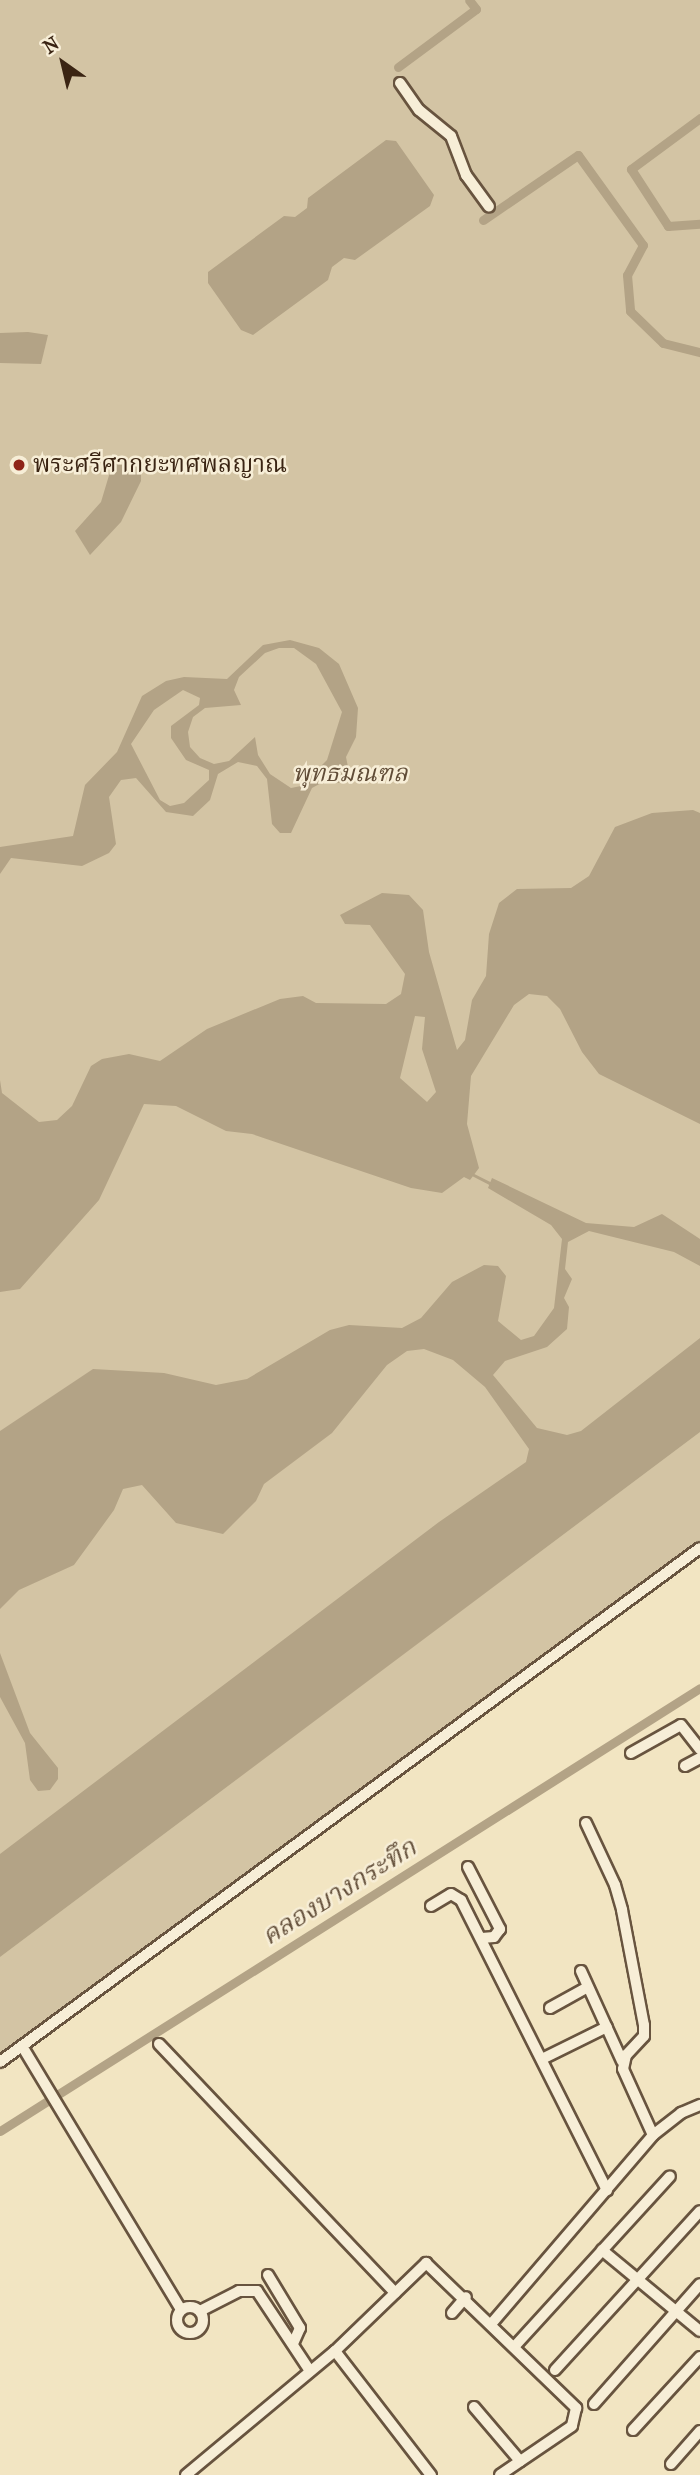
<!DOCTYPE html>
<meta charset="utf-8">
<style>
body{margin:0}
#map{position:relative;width:700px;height:2475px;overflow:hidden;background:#f2e5c2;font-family:"IM FELL French Canon","Noto Serif Thai",serif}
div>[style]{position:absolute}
.green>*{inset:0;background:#d3c4a4}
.water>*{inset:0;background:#b3a386}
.stream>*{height:2.5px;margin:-1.25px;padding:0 1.25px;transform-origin:1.25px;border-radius:1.25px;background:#b3a386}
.canal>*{height:9px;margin:-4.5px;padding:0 4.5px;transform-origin:4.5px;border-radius:4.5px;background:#b3a386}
.roads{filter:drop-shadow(2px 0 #68543f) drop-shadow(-2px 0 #68543f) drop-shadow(0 2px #68543f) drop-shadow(0 -2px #68543f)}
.street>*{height:10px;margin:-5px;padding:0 5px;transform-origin:5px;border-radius:5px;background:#f7eed7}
.street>.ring{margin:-5px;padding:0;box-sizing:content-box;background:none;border:10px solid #f7eed7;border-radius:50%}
.dots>*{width:19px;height:19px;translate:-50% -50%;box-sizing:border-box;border:4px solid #f7eed7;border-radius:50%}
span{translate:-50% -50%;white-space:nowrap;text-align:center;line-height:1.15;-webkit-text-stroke:5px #f7eed7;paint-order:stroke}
.poi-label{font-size:24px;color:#3a2413}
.left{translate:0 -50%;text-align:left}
.park-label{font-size:24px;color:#604c37;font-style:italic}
.water-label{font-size:26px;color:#64503b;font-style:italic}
.north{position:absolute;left:28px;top:28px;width:70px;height:70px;-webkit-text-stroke:5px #f7eed7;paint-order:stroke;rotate:326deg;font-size:19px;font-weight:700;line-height:28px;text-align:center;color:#3a2413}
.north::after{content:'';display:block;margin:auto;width:24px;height:32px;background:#3a2413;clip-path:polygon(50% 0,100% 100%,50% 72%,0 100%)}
</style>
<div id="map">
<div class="green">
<div style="clip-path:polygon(0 0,700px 0,700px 1549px,0 2064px)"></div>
</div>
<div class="water">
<div style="clip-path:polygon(386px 140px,396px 141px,434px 195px,430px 206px,355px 260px,344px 258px,332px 267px,328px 280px,253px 335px,241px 330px,208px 283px,208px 272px,284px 216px,295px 217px,307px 208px,308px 198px)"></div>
<div style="clip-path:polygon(28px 332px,48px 335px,41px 364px,0 363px,0 333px)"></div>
<div style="clip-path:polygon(113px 462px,141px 463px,141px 481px,121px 522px,90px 555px,75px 531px,101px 502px)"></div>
<div style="clip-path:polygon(evenodd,290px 640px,319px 648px,339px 664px,358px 708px,356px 737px,346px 757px,349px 772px,339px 783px,325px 781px,312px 788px,291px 833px,280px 833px,272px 824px,267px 779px,257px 766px,238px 762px,218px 774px,210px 800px,193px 816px,166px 812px,136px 778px,121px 780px,109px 797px,116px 844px,109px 853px,82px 866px,11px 858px,0 874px,0 847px,73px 836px,85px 785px,117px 752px,142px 696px,166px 681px,184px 677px,227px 679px,263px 645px,290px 640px,279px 648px,294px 648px,316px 664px,342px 712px,327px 760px,301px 786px,291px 788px,270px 774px,258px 755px,255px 737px,229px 761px,214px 764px,200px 758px,190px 747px,188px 732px,193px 717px,205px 708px,241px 705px,234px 690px,239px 677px,265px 653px,279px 648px,290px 640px,183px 690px,200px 698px,199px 705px,171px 726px,171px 738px,186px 760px,209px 770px,209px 780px,184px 803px,170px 806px,160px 800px,131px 744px,154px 710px,183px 690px)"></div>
<div style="clip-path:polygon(evenodd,693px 810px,700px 813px,700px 1124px,599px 1074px,582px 1052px,560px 1009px,547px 996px,529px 994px,514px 1005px,471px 1076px,467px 1124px,479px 1168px,470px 1180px,464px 1177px,442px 1193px,411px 1188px,252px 1134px,226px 1131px,176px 1106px,144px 1104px,99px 1200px,20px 1289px,0 1292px,0 1080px,2px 1093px,39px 1122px,57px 1120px,72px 1106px,91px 1066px,102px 1059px,129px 1054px,160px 1061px,207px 1029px,280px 999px,303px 996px,316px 1003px,386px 1004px,401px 994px,405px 974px,370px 925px,345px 924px,340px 915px,382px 893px,409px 895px,423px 910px,429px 952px,457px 1050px,465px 1040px,472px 1000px,486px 976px,489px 934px,499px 903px,517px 889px,571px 888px,589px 876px,615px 827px,652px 813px,693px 810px,415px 1016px,425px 1017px,422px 1049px,436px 1092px,427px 1102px,400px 1078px,415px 1016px)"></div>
<div style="clip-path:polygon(492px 1178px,586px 1223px,634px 1227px,662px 1214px,700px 1239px,700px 1266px,674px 1252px,589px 1231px,568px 1242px,565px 1269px,572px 1279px,564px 1298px,569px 1307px,567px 1329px,547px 1347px,505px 1361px,493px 1375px,537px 1428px,567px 1435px,581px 1431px,700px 1338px,700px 1432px,0 1957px,0 1854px,439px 1522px,526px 1462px,529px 1449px,485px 1387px,453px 1360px,424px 1349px,407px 1351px,387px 1365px,332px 1433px,264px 1484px,256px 1501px,223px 1534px,176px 1523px,142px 1485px,123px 1489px,114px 1510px,74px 1565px,19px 1590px,0 1609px,0 1431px,93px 1369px,164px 1373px,216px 1385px,247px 1379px,330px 1330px,349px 1325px,402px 1328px,421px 1318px,452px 1282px,484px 1265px,498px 1266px,506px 1276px,498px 1321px,521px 1340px,534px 1336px,554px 1308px,562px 1239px,551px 1225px,488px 1188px)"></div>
<div style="clip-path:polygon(0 1653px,30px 1733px,58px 1768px,58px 1779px,50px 1790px,38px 1791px,30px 1780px,25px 1743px,0 1697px)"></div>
</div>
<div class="stream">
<div style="left:474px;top:1175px;width:18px;rotate:27deg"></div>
</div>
<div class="canal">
<div style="left:398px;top:67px;width:97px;rotate:-36.6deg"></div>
<div style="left:476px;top:9px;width:11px;rotate:-128deg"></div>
<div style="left:700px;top:118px;width:86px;rotate:143.5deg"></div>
<div style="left:631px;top:169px;width:68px;rotate:57deg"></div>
<div style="left:668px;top:226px;width:32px;rotate:-4deg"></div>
<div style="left:483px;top:220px;width:115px;rotate:-34.4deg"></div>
<div style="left:578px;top:155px;width:111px;rotate:54.2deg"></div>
<div style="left:643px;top:245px;width:34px;rotate:118deg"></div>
<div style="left:627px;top:275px;width:36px;rotate:85deg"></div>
<div style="left:630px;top:311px;width:46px;rotate:44.1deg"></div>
<div style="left:663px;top:343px;width:38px;rotate:14deg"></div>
<div style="left:0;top:2131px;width:828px;rotate:-32.33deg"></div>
</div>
<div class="roads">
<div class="street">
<div style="left:400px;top:83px;width:33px;rotate:55deg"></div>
<div style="left:419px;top:110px;width:41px;rotate:39.1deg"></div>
<div style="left:451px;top:136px;width:42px;rotate:69deg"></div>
<div style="left:466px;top:175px;width:39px;rotate:54deg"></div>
<div style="left:631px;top:1753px;width:57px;rotate:-29.2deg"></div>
<div style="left:681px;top:1725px;width:31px;rotate:52deg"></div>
<div style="left:685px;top:1766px;width:17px;rotate:-28deg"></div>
<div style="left:586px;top:1823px;width:68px;rotate:64.9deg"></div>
<div style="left:615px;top:1885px;width:26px;rotate:74deg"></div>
<div style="left:622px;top:1910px;width:117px;rotate:79.2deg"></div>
<div style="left:644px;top:2025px;width:11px;rotate:90deg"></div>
<div style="left:644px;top:2036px;width:26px;rotate:133deg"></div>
<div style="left:626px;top:2055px;width:14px;rotate:102deg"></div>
<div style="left:623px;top:2069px;width:72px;rotate:65.6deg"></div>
<div style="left:468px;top:1867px;width:70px;rotate:62.7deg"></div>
<div style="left:500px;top:1929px;width:10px;rotate:127deg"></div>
<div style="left:494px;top:1937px;width:12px;rotate:175deg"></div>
<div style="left:431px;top:1906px;width:23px;rotate:-31deg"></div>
<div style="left:451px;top:1894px;width:12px;rotate:31deg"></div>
<div style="left:461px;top:1900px;width:325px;rotate:63.3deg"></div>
<div style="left:581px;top:1971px;width:99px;rotate:65.5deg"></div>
<div style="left:550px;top:2008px;width:43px;rotate:-28.9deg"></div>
<div style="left:159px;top:2044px;width:343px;rotate:46.5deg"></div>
<div style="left:22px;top:2046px;width:308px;rotate:58.9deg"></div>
<div style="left:544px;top:2058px;width:70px;rotate:-26.2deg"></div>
<div style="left:0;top:2062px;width:868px;rotate:-36.29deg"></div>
<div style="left:602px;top:2250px;width:127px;rotate:39.6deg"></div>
<div style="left:268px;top:2275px;width:62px;rotate:58.9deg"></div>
<div style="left:300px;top:2328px;width:17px;rotate:114deg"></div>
<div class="ring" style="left:177px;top:2307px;width:16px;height:16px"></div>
<div style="left:200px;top:2311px;width:44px;rotate:-27.1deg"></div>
<div style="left:239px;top:2291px;width:18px"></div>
<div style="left:257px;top:2291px;width:96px;rotate:56.5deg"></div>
<div style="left:452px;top:2313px;width:21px;rotate:-49deg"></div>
<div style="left:492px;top:2323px;width:248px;rotate:-49.4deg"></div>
<div style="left:653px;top:2135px;width:36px;rotate:-38deg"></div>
<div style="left:681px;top:2113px;width:21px;rotate:-23deg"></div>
<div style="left:514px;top:2347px;width:231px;rotate:-47.6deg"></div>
<div style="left:335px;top:2351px;width:157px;rotate:52.3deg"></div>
<div style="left:555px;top:2370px;width:215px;rotate:-47.6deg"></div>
<div style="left:594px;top:2404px;width:160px;rotate:-48.5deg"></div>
<div style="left:474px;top:2407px;width:71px;rotate:49.6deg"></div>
<div style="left:633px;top:2430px;width:99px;rotate:-47.5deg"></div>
<div style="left:671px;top:2464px;width:44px;rotate:-48.7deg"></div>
<div style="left:186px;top:2475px;width:194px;rotate:-39.8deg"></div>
<div style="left:335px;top:2351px;width:127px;rotate:-44deg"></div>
<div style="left:426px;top:2263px;width:209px;rotate:44deg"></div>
<div style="left:576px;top:2408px;width:18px;rotate:103deg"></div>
<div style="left:572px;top:2426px;width:87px;rotate:145.8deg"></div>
</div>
</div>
<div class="dots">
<div style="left:19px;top:465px;background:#8f2418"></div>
</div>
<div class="poi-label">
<span class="left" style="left:33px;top:465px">พระศรีศากยะทศพลญาณ</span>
</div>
<div class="park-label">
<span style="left:350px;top:774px">พุทธมณฑล</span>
</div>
<div class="water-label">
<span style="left:339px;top:1892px;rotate:-32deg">คลองบางกระทึก</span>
</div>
<div class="north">N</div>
</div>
